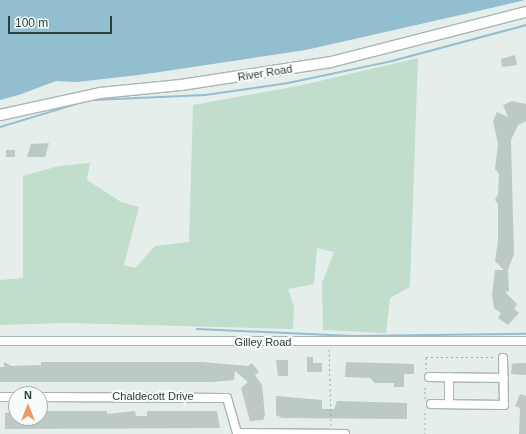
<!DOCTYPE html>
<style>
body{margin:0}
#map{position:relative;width:526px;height:434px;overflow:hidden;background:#e6eeec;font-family:Helvetica,sans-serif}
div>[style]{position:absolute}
.green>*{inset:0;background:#c1decd}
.water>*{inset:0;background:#92bed0}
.pier>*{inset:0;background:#e6eeec}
.stream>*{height:2px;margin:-1px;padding:0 1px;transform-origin:1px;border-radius:1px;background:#92bed0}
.building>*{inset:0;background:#bcc9c5;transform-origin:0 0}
.path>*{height:1px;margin-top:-0.5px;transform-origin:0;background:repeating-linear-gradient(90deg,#89b0a9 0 2px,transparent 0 5px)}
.roads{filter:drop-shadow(1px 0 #a9b6b4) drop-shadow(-1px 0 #a9b6b4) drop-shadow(0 1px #a9b6b4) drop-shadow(0 -1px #a9b6b4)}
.minor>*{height:8px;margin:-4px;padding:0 4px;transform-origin:4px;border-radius:4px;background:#fff}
.tertiary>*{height:10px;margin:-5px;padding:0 5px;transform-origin:5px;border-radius:5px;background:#fff}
span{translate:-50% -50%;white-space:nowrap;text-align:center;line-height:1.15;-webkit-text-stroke:4px #f7fbf9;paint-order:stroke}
.street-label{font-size:11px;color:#26403d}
.north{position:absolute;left:8px;top:386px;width:40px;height:40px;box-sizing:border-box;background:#f7fbf9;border:1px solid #a3b0ae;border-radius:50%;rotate:0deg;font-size:11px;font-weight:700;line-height:16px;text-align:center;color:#26403d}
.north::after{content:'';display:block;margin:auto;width:14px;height:18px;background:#eb9a68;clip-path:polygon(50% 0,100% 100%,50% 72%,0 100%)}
.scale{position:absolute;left:8px;top:16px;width:104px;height:18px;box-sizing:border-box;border:2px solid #26403d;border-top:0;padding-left:5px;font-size:12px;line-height:14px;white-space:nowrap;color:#26403d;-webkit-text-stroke:3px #f7fbf9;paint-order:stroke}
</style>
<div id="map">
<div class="green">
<div style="clip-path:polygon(418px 58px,410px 287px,390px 298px,386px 333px,323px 330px,322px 283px,334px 252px,317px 248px,314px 284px,288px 289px,294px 307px,293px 329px,67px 323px,0 325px,0 280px,23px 278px,23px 176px,59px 166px,90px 163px,87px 180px,121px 202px,139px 207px,124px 265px,135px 268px,155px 246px,189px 242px,193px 105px,298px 86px)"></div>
</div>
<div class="water">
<div style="clip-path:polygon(0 0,526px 0,359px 42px,34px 91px,0 100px)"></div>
</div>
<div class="pier">
<div style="clip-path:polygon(526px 0,526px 4px,360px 44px,220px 68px,35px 93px,0 102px,56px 81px,77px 82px,253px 62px)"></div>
</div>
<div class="stream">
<div style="left:93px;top:100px;width:112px;rotate:-2.6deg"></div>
<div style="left:205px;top:95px;width:84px;rotate:-8.2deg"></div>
<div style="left:288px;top:83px;width:106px;rotate:-11.9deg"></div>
<div style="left:392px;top:61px;width:139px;rotate:-15deg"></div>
<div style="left:0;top:127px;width:87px;rotate:-16.8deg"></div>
<div style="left:197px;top:329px;width:155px;rotate:2.6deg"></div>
<div style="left:352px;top:336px;width:174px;rotate:-0.7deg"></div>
</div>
<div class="building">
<div style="clip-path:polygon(515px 55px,517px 65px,502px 67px,501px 59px)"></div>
<div style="clip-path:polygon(512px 101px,526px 104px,526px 121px,518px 125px,511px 140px,514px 254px,508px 270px,509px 291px,505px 292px,517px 304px,514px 309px,519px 313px,508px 325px,498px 318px,501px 313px,494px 308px,492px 295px,495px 270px,504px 270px,495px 261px,498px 240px,498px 204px,495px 200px,498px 194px,499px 174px,495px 169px,498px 144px,493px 121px,497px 112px,508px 117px,503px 105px)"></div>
<div style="clip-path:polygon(49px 143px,45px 157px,27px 157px,31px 144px)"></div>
<div style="left:6px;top:150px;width:9px;height:7px"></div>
<div style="clip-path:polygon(307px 357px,313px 357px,313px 363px,322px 363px,322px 372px,307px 372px)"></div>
<div style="clip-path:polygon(276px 360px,288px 360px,288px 376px,278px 376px)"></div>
<div style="clip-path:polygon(4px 362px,12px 366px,41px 365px,41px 362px,202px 362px,248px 366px,252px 363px,259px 372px,255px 375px,262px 385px,265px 415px,263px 420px,250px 421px,241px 388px,248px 382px,235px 371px,234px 380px,211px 382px,0 382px,0 367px,4px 367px)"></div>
<div style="clip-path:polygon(346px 362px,414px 364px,414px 374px,404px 374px,404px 387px,394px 387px,394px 383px,375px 383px,370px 378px,345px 377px)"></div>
<div style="clip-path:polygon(520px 363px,526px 363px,526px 375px,511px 374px,512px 364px)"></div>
<div style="clip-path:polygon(520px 394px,526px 396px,526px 434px,519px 434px,520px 408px,515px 406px)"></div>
<div style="clip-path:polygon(276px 396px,322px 400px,322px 409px,334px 409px,337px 401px,407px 403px,407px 419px,282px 418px,276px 415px)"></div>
<div style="clip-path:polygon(40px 411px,107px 411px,107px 414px,135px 411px,136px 416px,147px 416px,147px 411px,217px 411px,220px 428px,5px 429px,5px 413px,16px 412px,16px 418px,40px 418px)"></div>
</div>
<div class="path">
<div style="left:329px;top:349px;width:76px;rotate:88.5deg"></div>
<div style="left:426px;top:369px;width:12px;rotate:-90deg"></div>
<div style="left:426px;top:357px;width:70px"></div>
<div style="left:425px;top:399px;width:14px;rotate:-90deg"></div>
<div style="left:425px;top:434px;width:25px;rotate:-90deg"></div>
</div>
<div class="roads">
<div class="minor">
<div style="left:0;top:341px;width:526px"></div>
<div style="left:429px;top:377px;width:75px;rotate:0.8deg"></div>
<div style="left:0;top:397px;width:16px"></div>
<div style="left:40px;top:397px;width:187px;rotate:0.3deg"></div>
<div style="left:227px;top:398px;width:37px;rotate:74deg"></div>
<div style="left:431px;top:404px;width:73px;rotate:0.8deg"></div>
<div style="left:504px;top:405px;width:47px;rotate:-91.2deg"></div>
<div style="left:449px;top:404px;width:27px;rotate:-90deg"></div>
<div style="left:237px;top:433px;width:108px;rotate:0.5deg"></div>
</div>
<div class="tertiary">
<div style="left:0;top:115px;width:102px;rotate:-12.4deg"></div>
<div style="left:100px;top:93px;width:81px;rotate:-5.6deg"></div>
<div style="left:181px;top:85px;width:152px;rotate:-8.7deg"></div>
<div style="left:331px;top:62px;width:201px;rotate:-14.4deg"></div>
</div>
</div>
<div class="street-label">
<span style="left:265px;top:73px;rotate:-9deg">River Road</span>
<span style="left:263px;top:342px">Gilley Road</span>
<span style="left:153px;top:396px">Chaldecott Drive</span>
</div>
<div class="north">N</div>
<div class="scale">100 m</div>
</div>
